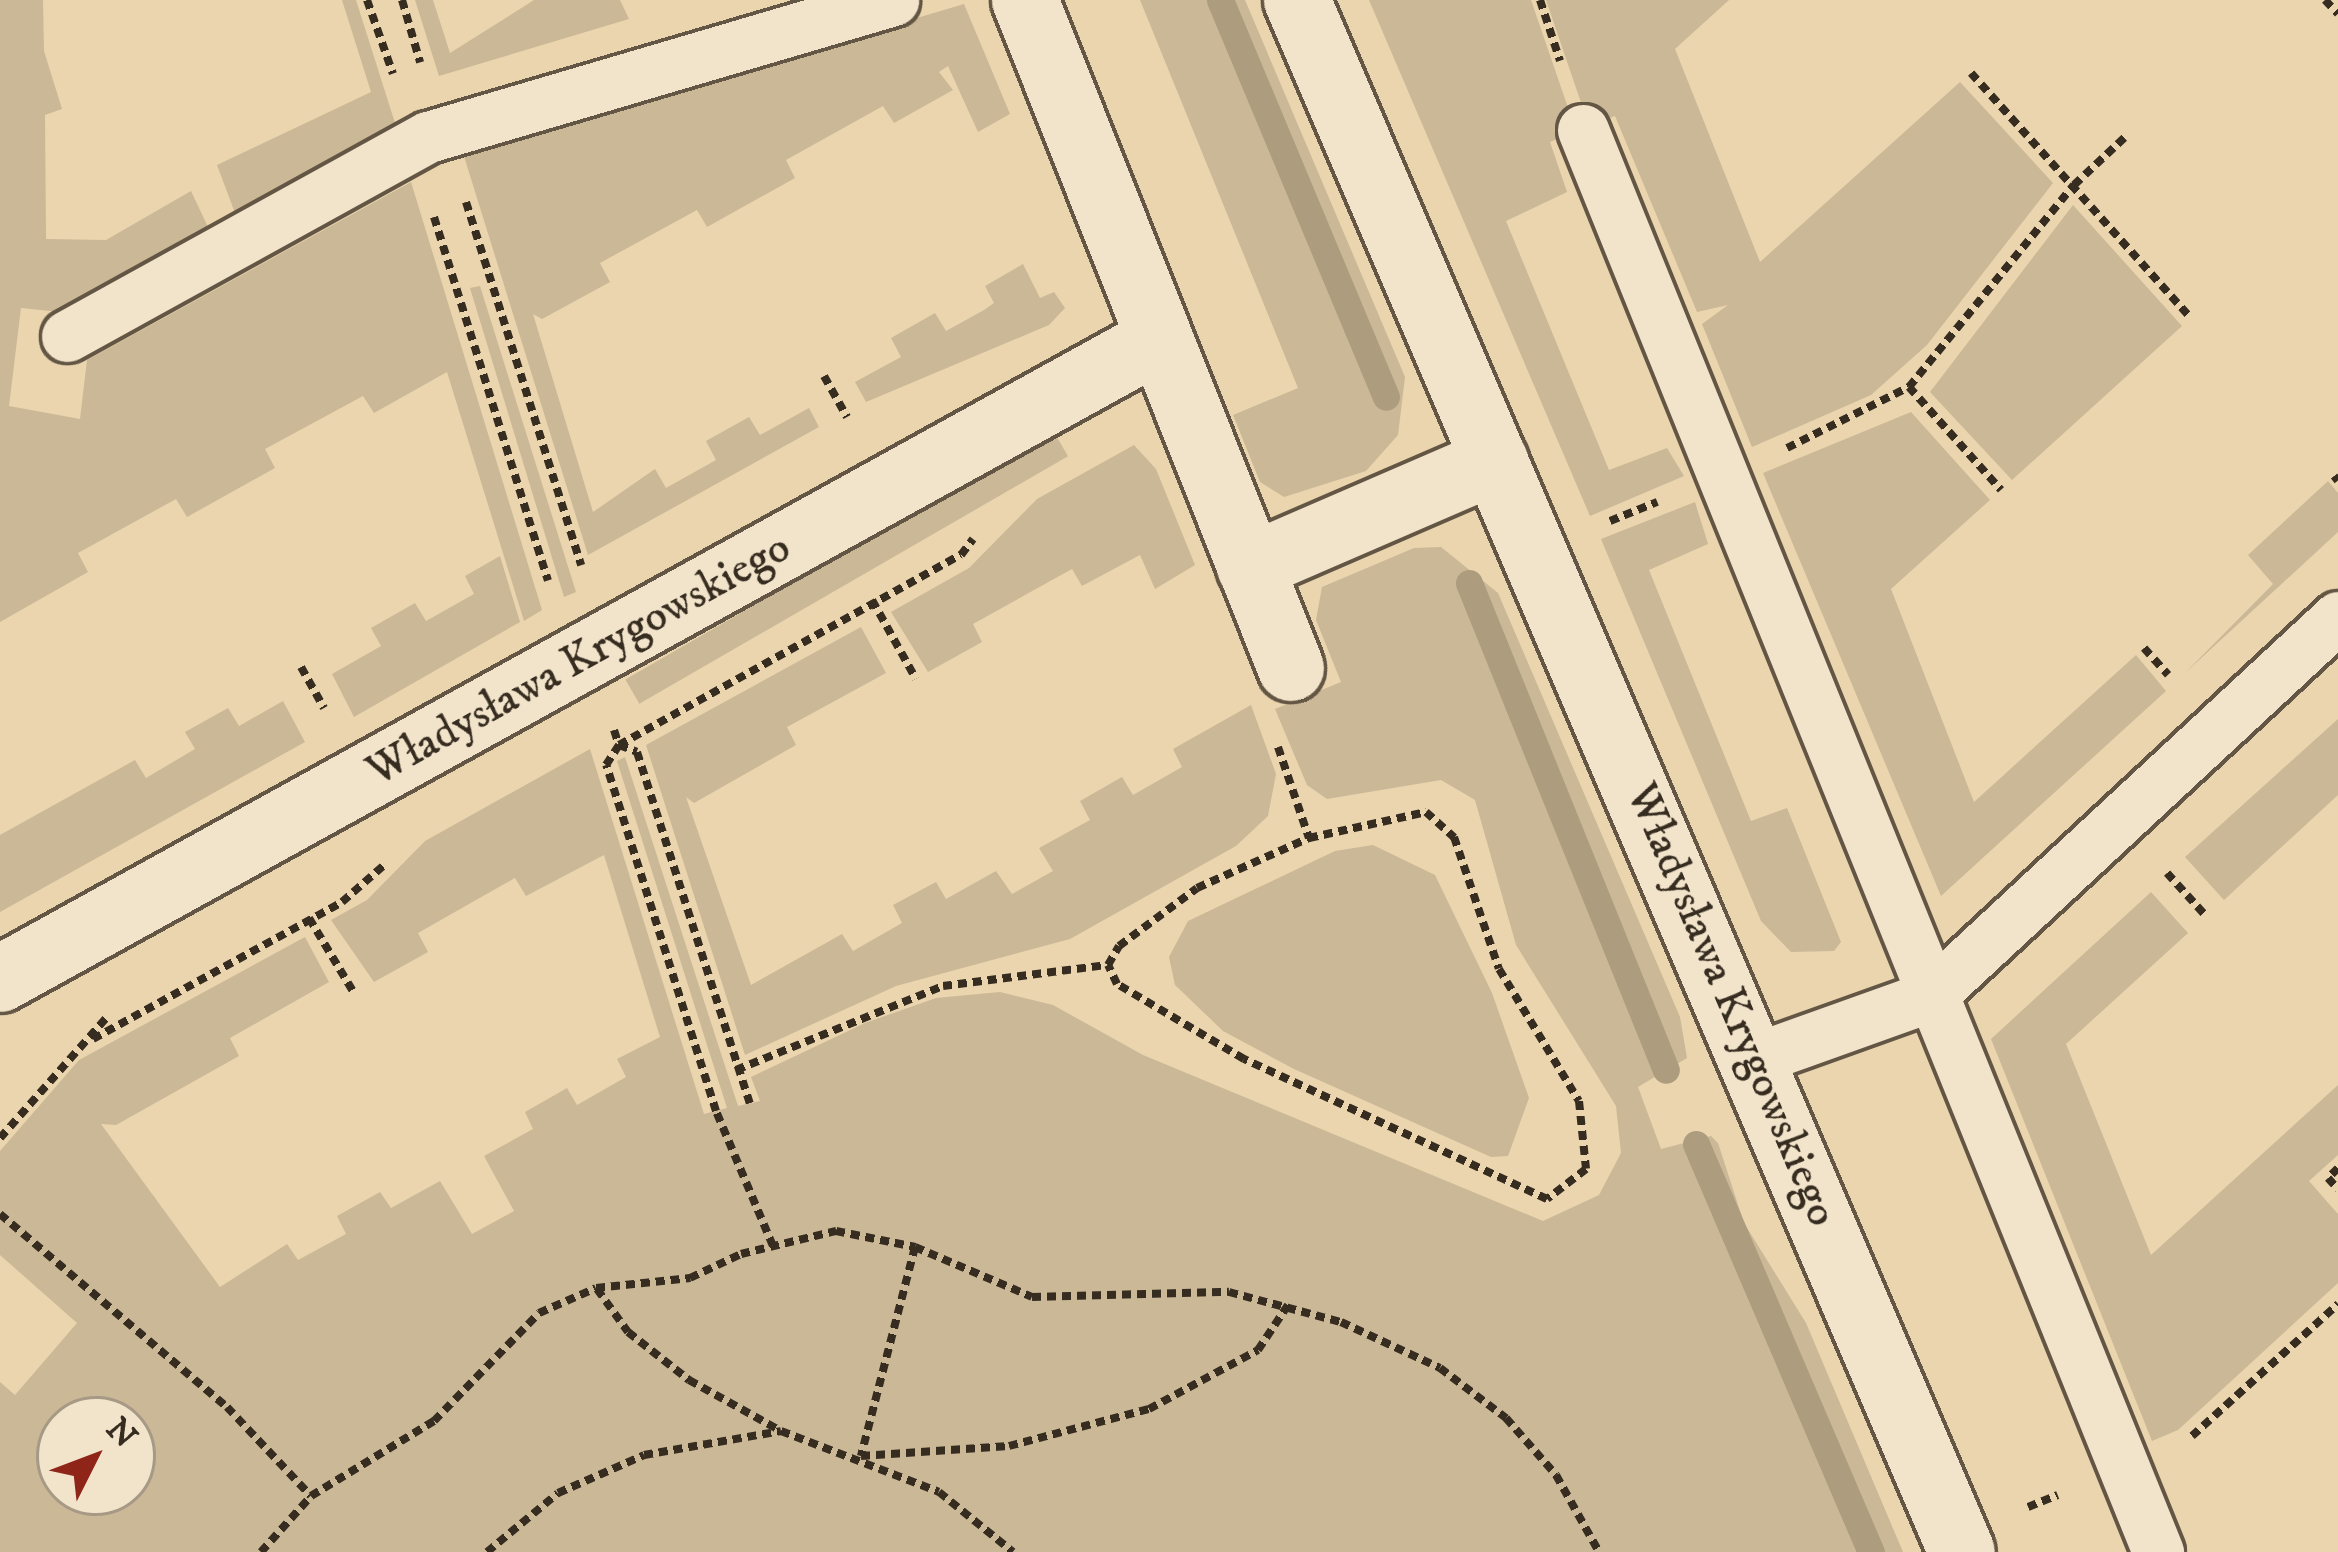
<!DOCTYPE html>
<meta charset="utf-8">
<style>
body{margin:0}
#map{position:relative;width:2338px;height:1552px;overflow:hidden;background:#ead5ae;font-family:"IM FELL DW Pica",serif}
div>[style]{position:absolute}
.green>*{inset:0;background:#cbb896;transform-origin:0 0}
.stream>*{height:27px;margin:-13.5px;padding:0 13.5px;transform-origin:13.5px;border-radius:13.5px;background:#ad9c7e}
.path>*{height:8px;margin-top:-4px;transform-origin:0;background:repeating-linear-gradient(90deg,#362c20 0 9px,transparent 0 15px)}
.roads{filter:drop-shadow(3px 0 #635644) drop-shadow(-3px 0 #635644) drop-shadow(0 3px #635644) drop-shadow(0 -3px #635644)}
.service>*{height:51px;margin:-25.5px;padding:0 25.5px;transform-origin:25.5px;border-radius:25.5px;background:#f1e4ca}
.minor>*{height:66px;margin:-33px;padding:0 33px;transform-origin:33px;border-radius:33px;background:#f1e4ca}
span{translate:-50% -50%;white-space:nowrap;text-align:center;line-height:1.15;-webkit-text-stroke:12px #f1e4ca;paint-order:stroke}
.street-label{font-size:45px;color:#362c20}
.north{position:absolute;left:36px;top:1396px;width:120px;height:120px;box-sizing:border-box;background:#f1e4ca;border:3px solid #a69a86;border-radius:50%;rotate:48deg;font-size:33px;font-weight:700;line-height:48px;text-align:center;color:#362c20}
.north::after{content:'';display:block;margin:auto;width:42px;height:54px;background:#8f2418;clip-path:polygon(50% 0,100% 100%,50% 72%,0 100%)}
</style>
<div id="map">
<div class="green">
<div style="clip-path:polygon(0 0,43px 0,44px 51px,62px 109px,45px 115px,46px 239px,106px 240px,191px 191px,208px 227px,60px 312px,21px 308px,9px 406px,80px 419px,87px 360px,411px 182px,542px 610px,524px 621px,447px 372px,374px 413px,363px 396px,265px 449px,275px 468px,187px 517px,176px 499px,78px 553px,88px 572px,0 622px)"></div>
<div style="clip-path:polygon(342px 0,356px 0,395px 123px,235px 213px,217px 165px,371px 92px)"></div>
<div style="clip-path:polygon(415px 0,433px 0,450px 53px,534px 0,620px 0,629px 19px,439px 76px)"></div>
<div style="clip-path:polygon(1140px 0,1245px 0,1405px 377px,1398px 435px,1366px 471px,1284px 497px,1260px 482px,1233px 415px,1298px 388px)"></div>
<div style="clip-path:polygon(1369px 0,1531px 0,1576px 131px,1550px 142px,1567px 192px,1506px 221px,1609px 470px,1667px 448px,1684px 476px,1590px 516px)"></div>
<div style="clip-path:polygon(1546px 0,1729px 0,1675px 49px,1760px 262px,1960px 82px,2053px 183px,1927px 345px,1871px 395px,1752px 447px,1702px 324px,1728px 305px,1697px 312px,1615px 116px,1589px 126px)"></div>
<div style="clip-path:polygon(964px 4px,1010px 114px,978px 132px,948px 66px,939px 72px,953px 90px,894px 123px,883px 106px,786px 160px,795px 178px,707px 227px,697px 210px,600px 263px,610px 282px,542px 319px,533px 314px,593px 512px,655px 469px,666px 488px,716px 460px,706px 441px,749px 417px,760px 435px,809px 408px,819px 427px,588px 555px,463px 153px)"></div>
<div style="clip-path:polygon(2073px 205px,2182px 326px,2012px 480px,1930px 392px)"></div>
<div style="clip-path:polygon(1023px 264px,1040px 298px,1054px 292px,1065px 308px,1049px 325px,866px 402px,855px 382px,901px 357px,891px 338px,935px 313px,946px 331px,984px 310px,994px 303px,985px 286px)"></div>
<div style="clip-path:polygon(480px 286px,576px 592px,564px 597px,470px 288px)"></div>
<div style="clip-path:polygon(1911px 412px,1990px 500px,1891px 589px,1974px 802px,2136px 655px,2166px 691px,1941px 896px,1763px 473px)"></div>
<div style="left:1054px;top:432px;width:28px;height:495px;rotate:60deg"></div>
<div style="clip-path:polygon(1134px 445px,1156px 469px,1195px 565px,1155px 589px,1140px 555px,1082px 586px,1072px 569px,973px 624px,982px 642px,928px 672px,891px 612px,969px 568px,1037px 499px)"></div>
<div style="clip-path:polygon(2328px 481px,2338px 493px,2338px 532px,2185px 673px,2273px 584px,2248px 555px)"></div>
<div style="clip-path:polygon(1695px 502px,1708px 544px,1649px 570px,1751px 821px,1787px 808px,1841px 942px,1834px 951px,1791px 952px,1761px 921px,1601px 539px)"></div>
<div style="clip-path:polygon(evenodd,1441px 547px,1498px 593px,1680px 1017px,1687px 1058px,1638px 1087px,1661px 1149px,1711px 1136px,1718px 1143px,1744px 1223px,1806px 1323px,1903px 1552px,0 1552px,0 1382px,15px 1395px,77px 1323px,0 1255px,0 1151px,79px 1060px,305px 937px,329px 982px,230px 1038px,239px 1056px,116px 1125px,101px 1124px,220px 1287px,287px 1244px,298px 1260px,346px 1234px,337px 1216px,380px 1192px,391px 1208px,440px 1181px,472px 1234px,514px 1211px,484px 1156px,533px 1129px,525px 1112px,567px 1088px,577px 1105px,626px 1077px,617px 1059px,660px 1037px,604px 855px,526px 896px,515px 878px,418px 933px,428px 952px,374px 982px,331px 920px,367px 900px,425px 841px,590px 749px,704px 1114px,727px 1108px,617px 761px,625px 757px,738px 1106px,760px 1101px,751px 1077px,865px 1023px,936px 998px,1000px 992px,1053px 1005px,1143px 1055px,1543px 1221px,1599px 1195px,1621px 1153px,1616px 1106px,1516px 945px,1475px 800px,1441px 780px,1327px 799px,1307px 785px,1275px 709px,1341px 682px,1316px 620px,1322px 587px,1414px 548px,1441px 547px,60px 1420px,132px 1420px,132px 1492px,60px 1492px,60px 1420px)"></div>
<div style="clip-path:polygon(500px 556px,520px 622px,354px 717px,332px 674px,381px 646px,371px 628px,415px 603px,426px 621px,474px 594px,465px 576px)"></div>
<div style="clip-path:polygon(861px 627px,886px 673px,787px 727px,796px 745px,694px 803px,686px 797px,751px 985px,842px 934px,853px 951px,902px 923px,893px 905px,936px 882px,946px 899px,996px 871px,1012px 894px,1053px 871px,1039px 848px,1090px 820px,1080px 801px,1122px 777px,1133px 795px,1182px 767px,1173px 749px,1251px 705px,1276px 774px,1268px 816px,1236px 846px,1070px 939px,896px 986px,745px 1055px,646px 745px)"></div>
<div style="clip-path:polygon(283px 701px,305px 742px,0 912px,0 835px,135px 760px,146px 778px,195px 749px,185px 732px,228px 708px,239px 726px)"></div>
<div style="clip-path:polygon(2338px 719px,2338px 795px,2224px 900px,2185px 857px)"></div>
<div style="clip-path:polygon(1373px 845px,1435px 875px,1492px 993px,1529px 1098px,1508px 1156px,1491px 1157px,1294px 1069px,1223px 1031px,1175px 985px,1169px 957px,1188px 921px,1335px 851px)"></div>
<div style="clip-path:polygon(2151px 892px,2188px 933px,2066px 1044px,2151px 1255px,2338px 1085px,2338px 1155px,2309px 1181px,2338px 1214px,2338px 1283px,2178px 1430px,2152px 1441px,1991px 1039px)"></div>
</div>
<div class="stream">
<div style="left:1220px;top:0;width:430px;rotate:67.3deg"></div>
<div style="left:1469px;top:583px;width:525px;rotate:67.98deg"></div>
<div style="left:1696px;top:1144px;width:444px;rotate:66.8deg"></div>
</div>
<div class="path">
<div style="left:367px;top:0;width:78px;rotate:70.6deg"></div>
<div style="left:402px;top:0;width:65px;rotate:73.8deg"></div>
<div style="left:1540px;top:0;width:64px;rotate:71.8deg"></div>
<div style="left:2325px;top:0;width:19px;rotate:47deg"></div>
<div style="left:1971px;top:73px;width:329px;rotate:48.1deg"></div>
<div style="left:466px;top:202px;width:381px;rotate:72.4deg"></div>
<div style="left:434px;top:217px;width:381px;rotate:72.6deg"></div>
<div style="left:824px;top:376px;width:47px;rotate:60.7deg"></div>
<div style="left:1909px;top:387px;width:138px;rotate:48.2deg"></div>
<div style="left:1787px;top:448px;width:136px;rotate:-26.6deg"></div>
<div style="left:1909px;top:387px;width:261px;rotate:-50.8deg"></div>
<div style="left:2074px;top:185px;width:69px;rotate:-43.2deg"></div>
<div style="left:2334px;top:476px;width:6px;rotate:51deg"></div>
<div style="left:1610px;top:521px;width:51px;rotate:-22deg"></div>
<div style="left:872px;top:600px;width:90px;rotate:60.9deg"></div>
<div style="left:2144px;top:648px;width:36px;rotate:48deg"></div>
<div style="left:301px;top:667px;width:47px;rotate:60.7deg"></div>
<div style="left:614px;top:730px;width:16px;rotate:72deg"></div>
<div style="left:619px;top:745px;width:19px;rotate:21deg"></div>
<div style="left:637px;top:752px;width:369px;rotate:72.2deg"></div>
<div style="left:1278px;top:747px;width:96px;rotate:71.2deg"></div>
<div style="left:1426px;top:812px;width:38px;rotate:42deg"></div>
<div style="left:1454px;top:837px;width:139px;rotate:71.2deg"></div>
<div style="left:1499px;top:969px;width:154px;rotate:58.8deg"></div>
<div style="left:1579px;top:1101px;width:68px;rotate:84.1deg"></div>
<div style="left:1586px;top:1169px;width:49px;rotate:142.4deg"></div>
<div style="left:1547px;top:1199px;width:334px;rotate:-155.2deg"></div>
<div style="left:1244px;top:1059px;width:147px;rotate:-149.4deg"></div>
<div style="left:1117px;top:984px;width:21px;rotate:-115deg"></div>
<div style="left:1108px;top:965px;width:22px;rotate:-60deg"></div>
<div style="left:1119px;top:946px;width:97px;rotate:-36.6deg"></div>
<div style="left:1197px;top:888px;width:123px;rotate:-24.1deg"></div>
<div style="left:1309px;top:838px;width:120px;rotate:-12.5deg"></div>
<div style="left:2167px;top:873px;width:58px;rotate:47.8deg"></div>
<div style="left:309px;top:918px;width:87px;rotate:59deg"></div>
<div style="left:93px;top:1039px;width:284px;rotate:-28.8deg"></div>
<div style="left:342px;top:902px;width:55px;rotate:-41.3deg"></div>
<div style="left:736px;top:1070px;width:223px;rotate:-22.1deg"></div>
<div style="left:943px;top:986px;width:166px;rotate:-7.3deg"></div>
<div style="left:0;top:1138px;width:160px;rotate:-48.5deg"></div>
<div style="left:2338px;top:1168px;width:14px;rotate:135deg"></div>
<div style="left:2328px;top:1178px;width:15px;rotate:48deg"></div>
<div style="left:0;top:1214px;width:298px;rotate:40.4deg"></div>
<div style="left:227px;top:1407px;width:122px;rotate:46.7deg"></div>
<div style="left:773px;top:1246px;width:147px;rotate:-112.9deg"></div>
<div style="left:716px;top:1111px;width:363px;rotate:-107.6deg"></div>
<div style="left:606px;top:765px;width:24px;rotate:-57deg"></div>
<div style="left:619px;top:745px;width:391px;rotate:-29.1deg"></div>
<div style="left:961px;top:555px;width:20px;rotate:-53deg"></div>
<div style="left:915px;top:1247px;width:216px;rotate:104.5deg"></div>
<div style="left:861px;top:1456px;width:148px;rotate:-3.9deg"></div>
<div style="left:1009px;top:1446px;width:145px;rotate:-14.8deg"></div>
<div style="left:1149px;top:1409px;width:124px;rotate:-28.4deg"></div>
<div style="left:1258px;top:1350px;width:54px;rotate:-56.3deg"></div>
<div style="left:597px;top:1289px;width:53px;rotate:54.2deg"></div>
<div style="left:628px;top:1332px;width:78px;rotate:38.2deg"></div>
<div style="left:689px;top:1380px;width:105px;rotate:29deg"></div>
<div style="left:2192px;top:1436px;width:197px;rotate:-42.1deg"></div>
<div style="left:2028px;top:1507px;width:32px;rotate:-22deg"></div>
<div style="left:261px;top:1552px;width:75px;rotate:-48.2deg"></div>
<div style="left:311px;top:1496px;width:144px;rotate:-31.4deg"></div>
<div style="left:434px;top:1421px;width:151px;rotate:-45.8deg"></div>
<div style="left:539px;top:1313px;width:62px;rotate:-23.7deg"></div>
<div style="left:596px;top:1288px;width:95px;rotate:-6.1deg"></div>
<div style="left:690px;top:1278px;width:56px;rotate:-25.2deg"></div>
<div style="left:741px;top:1254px;width:98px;rotate:-13.6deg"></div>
<div style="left:836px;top:1231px;width:81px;rotate:11.4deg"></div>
<div style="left:915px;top:1247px;width:127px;rotate:23.1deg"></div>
<div style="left:1032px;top:1297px;width:197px;rotate:-1.5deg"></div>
<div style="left:1229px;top:1292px;width:116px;rotate:15deg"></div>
<div style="left:1341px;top:1322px;width:109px;rotate:24.9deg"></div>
<div style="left:1440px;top:1368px;width:83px;rotate:37.1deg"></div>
<div style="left:1506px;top:1418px;width:76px;rotate:48.7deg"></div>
<div style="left:1556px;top:1475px;width:88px;rotate:60.8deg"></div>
<div style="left:487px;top:1552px;width:92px;rotate:-39.7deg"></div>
<div style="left:558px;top:1493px;width:94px;rotate:-23.8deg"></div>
<div style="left:644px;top:1455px;width:139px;rotate:-9.9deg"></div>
<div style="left:781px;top:1431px;width:169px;rotate:21.1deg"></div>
<div style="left:939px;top:1492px;width:95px;rotate:39deg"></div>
</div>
<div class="roads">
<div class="service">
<div style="left:1583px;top:130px;width:1534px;rotate:67.98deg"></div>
<div style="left:67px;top:336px;width:412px;rotate:-28.9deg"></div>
<div style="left:428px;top:137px;width:485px;rotate:-16.4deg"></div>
<div style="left:1757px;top:1058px;width:184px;rotate:-19.7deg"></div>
<div style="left:1930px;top:996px;width:557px;rotate:-42.89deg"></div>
</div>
<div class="minor">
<div style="left:1025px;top:0;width:719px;rotate:68.29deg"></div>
<div style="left:1297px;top:0;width:1688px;rotate:66.81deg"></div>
<div style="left:1250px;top:567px;width:267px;rotate:-23.4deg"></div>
<div style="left:0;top:979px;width:1323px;rotate:-28.89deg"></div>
</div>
</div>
<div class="street-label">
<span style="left:579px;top:660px;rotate:-29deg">Władysława Krygowskiego</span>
<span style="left:1731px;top:1005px;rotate:67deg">Władysława Krygowskiego</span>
</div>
<div class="north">N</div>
</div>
